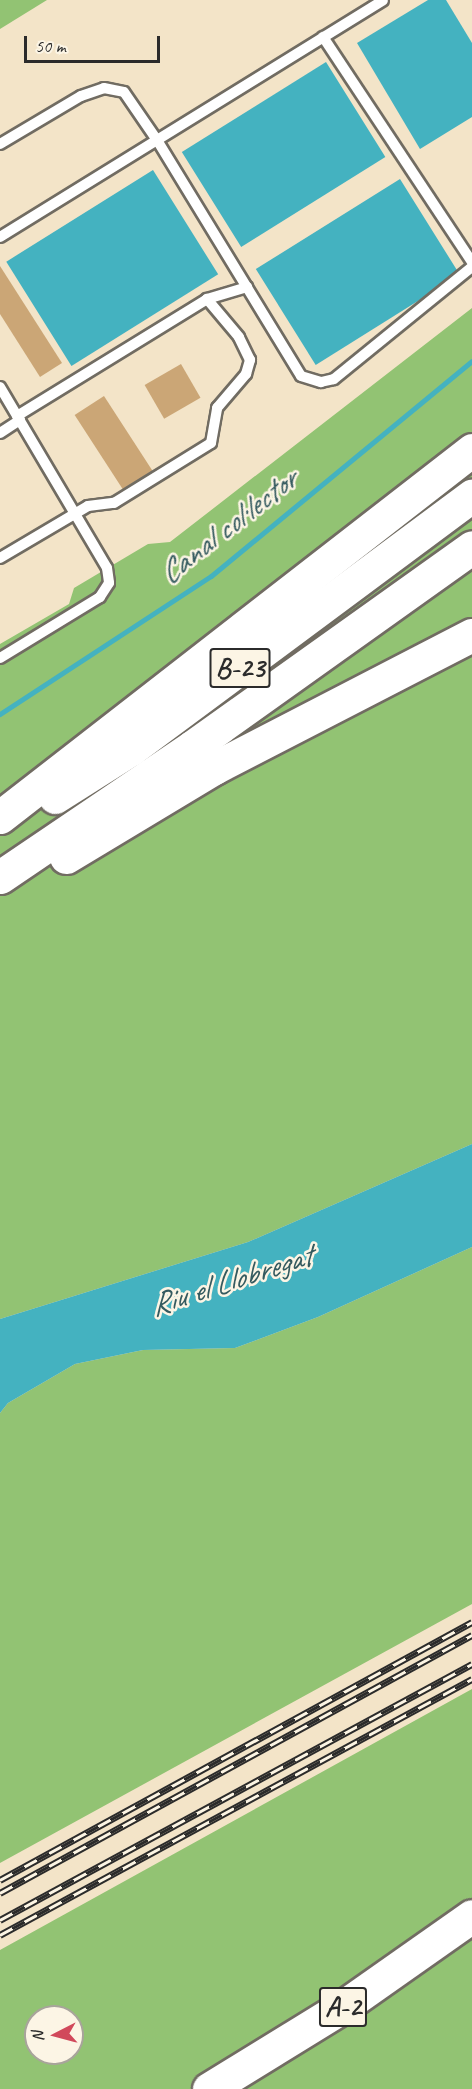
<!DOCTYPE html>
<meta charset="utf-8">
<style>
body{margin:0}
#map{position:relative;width:472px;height:2089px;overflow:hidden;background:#f3e4c8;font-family:Caveat,sans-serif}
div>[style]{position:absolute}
.green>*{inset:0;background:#92c373}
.water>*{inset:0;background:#44b2c0;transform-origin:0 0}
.stream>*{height:5px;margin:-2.5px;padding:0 2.5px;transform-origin:2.5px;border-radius:2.5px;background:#44b2c0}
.building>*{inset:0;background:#cba676;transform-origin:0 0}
.roads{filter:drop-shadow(2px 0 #716c62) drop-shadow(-2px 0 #716c62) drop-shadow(0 2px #716c62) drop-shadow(0 -2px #716c62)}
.lane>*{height:10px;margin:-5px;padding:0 5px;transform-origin:5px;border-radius:5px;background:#fff}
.highway>*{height:33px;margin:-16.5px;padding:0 16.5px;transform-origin:16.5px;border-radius:16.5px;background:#fff}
.rail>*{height:7px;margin-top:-3.5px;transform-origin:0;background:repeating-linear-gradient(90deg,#fcf5e5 0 14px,#2b2b2b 0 28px);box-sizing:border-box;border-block:2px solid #2b2b2b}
span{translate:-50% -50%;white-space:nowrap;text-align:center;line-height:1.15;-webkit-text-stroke:5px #fcf5e5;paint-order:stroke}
.shield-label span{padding:2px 4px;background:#fcf5e5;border:2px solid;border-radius:4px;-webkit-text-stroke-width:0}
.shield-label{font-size:28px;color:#2b2b2b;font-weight:700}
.water-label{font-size:32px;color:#345a5f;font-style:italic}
.north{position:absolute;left:24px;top:2005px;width:60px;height:60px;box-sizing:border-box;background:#fcf5e5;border:2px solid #a8a49b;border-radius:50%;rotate:264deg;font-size:16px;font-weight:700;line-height:24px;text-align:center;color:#2b2b2b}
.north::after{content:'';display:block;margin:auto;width:21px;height:27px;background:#d1495b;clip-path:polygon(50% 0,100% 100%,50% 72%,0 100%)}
.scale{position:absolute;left:24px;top:36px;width:136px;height:27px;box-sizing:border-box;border:3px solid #2b2b2b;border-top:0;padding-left:8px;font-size:18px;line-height:21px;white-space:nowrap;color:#2b2b2b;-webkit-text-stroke:4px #fcf5e5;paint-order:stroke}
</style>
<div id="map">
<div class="green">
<div style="clip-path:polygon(0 0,47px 0,0 29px)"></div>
<div style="clip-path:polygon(472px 308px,472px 1144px,248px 1242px,0 1319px,0 644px,69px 604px,74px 588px,148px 544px,170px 542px)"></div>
<div style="clip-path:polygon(472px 1247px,472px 1604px,0 1863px,0 1413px,8px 1403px,75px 1364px,143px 1350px,235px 1348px,318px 1317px)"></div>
<div style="clip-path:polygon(evenodd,472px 1689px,472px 2089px,0 2089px,0 1950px,472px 1689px,36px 2017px,72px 2017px,72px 2053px,36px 2053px,36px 2017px)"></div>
</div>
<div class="water">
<div style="clip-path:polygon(428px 0,446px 0,472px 43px,472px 117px,420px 149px,357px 43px)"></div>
<div style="left:326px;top:62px;width:112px;height:170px;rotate:58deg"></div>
<div style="left:153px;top:170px;width:123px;height:173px;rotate:58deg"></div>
<div style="left:400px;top:179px;width:113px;height:170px;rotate:58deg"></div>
<div style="clip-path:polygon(472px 1144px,472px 1247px,318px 1317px,235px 1348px,143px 1350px,75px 1364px,8px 1403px,0 1413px,0 1319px,248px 1242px)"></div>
</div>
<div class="stream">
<div style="left:0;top:714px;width:252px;rotate:-33.2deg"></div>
<div style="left:211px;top:576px;width:338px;rotate:-39.5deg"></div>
</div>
<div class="building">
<div style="clip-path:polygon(0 266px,62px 363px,40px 377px,0 314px)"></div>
<div style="left:181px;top:364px;width:39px;height:42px;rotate:60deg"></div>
<div style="left:104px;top:396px;width:89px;height:35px;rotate:57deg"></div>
</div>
<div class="roads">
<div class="lane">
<div style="left:323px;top:37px;width:270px;rotate:56.5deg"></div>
<div style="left:0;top:144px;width:94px;rotate:-30.7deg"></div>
<div style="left:81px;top:96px;width:24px;rotate:-19deg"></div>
<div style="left:104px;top:88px;width:20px;rotate:11deg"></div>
<div style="left:124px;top:92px;width:58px;rotate:55.5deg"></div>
<div style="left:157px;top:140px;width:276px;rotate:58.6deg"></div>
<div style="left:301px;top:376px;width:21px;rotate:17deg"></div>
<div style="left:321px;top:382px;width:13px;rotate:-13deg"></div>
<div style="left:334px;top:379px;width:178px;rotate:-39.1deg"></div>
<div style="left:0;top:237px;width:450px;rotate:-31.7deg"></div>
<div style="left:0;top:387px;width:210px;rotate:59.4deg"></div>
<div style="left:107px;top:568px;width:15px;rotate:82deg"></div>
<div style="left:109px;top:583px;width:17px;rotate:123deg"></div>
<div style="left:100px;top:597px;width:117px;rotate:148.6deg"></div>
<div style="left:17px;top:416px;width:223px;rotate:-31.6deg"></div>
<div style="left:207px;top:299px;width:42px;rotate:-16.7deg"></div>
<div style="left:0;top:433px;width:24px;rotate:-33deg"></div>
<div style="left:0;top:558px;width:102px;rotate:-30.6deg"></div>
<div style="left:88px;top:506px;width:26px;rotate:-7deg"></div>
<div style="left:114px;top:503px;width:114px;rotate:-31.7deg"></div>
<div style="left:211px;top:443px;width:36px;rotate:-80deg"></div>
<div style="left:217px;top:408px;width:45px;rotate:-49.5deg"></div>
<div style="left:246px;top:374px;width:15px;rotate:-74deg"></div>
<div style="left:250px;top:360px;width:25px;rotate:-116deg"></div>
<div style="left:239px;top:337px;width:50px;rotate:-130.1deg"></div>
</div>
<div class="highway">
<div style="left:55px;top:797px;width:90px;rotate:-32.3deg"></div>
<div style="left:131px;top:749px;width:425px;rotate:-36.6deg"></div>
<div style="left:0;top:817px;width:598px;rotate:-37.87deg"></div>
<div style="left:66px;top:857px;width:173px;rotate:-31deg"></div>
<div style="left:214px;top:768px;width:290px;rotate:-27.3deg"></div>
<div style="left:0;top:877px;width:232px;rotate:-34.1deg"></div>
<div style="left:192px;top:747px;width:344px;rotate:-35.5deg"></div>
<div style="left:209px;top:2089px;width:158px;rotate:-31.6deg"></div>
<div style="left:344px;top:2006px;width:156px;rotate:-35.1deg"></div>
</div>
</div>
<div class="rail">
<div style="left:0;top:1880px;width:538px;rotate:-28.66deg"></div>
<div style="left:0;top:1893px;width:538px;rotate:-28.66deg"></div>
<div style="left:0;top:1920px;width:537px;rotate:-28.47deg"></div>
<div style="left:0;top:1935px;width:537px;rotate:-28.47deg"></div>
</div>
<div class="shield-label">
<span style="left:240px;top:668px">B-23</span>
<span style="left:343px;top:2007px">A-2</span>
</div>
<div class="water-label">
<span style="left:228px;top:527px;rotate:-38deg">Canal col·lector</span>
<span style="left:231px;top:1281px;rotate:-18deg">Riu el Llobregat</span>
</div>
<div class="north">N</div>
<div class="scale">50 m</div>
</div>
